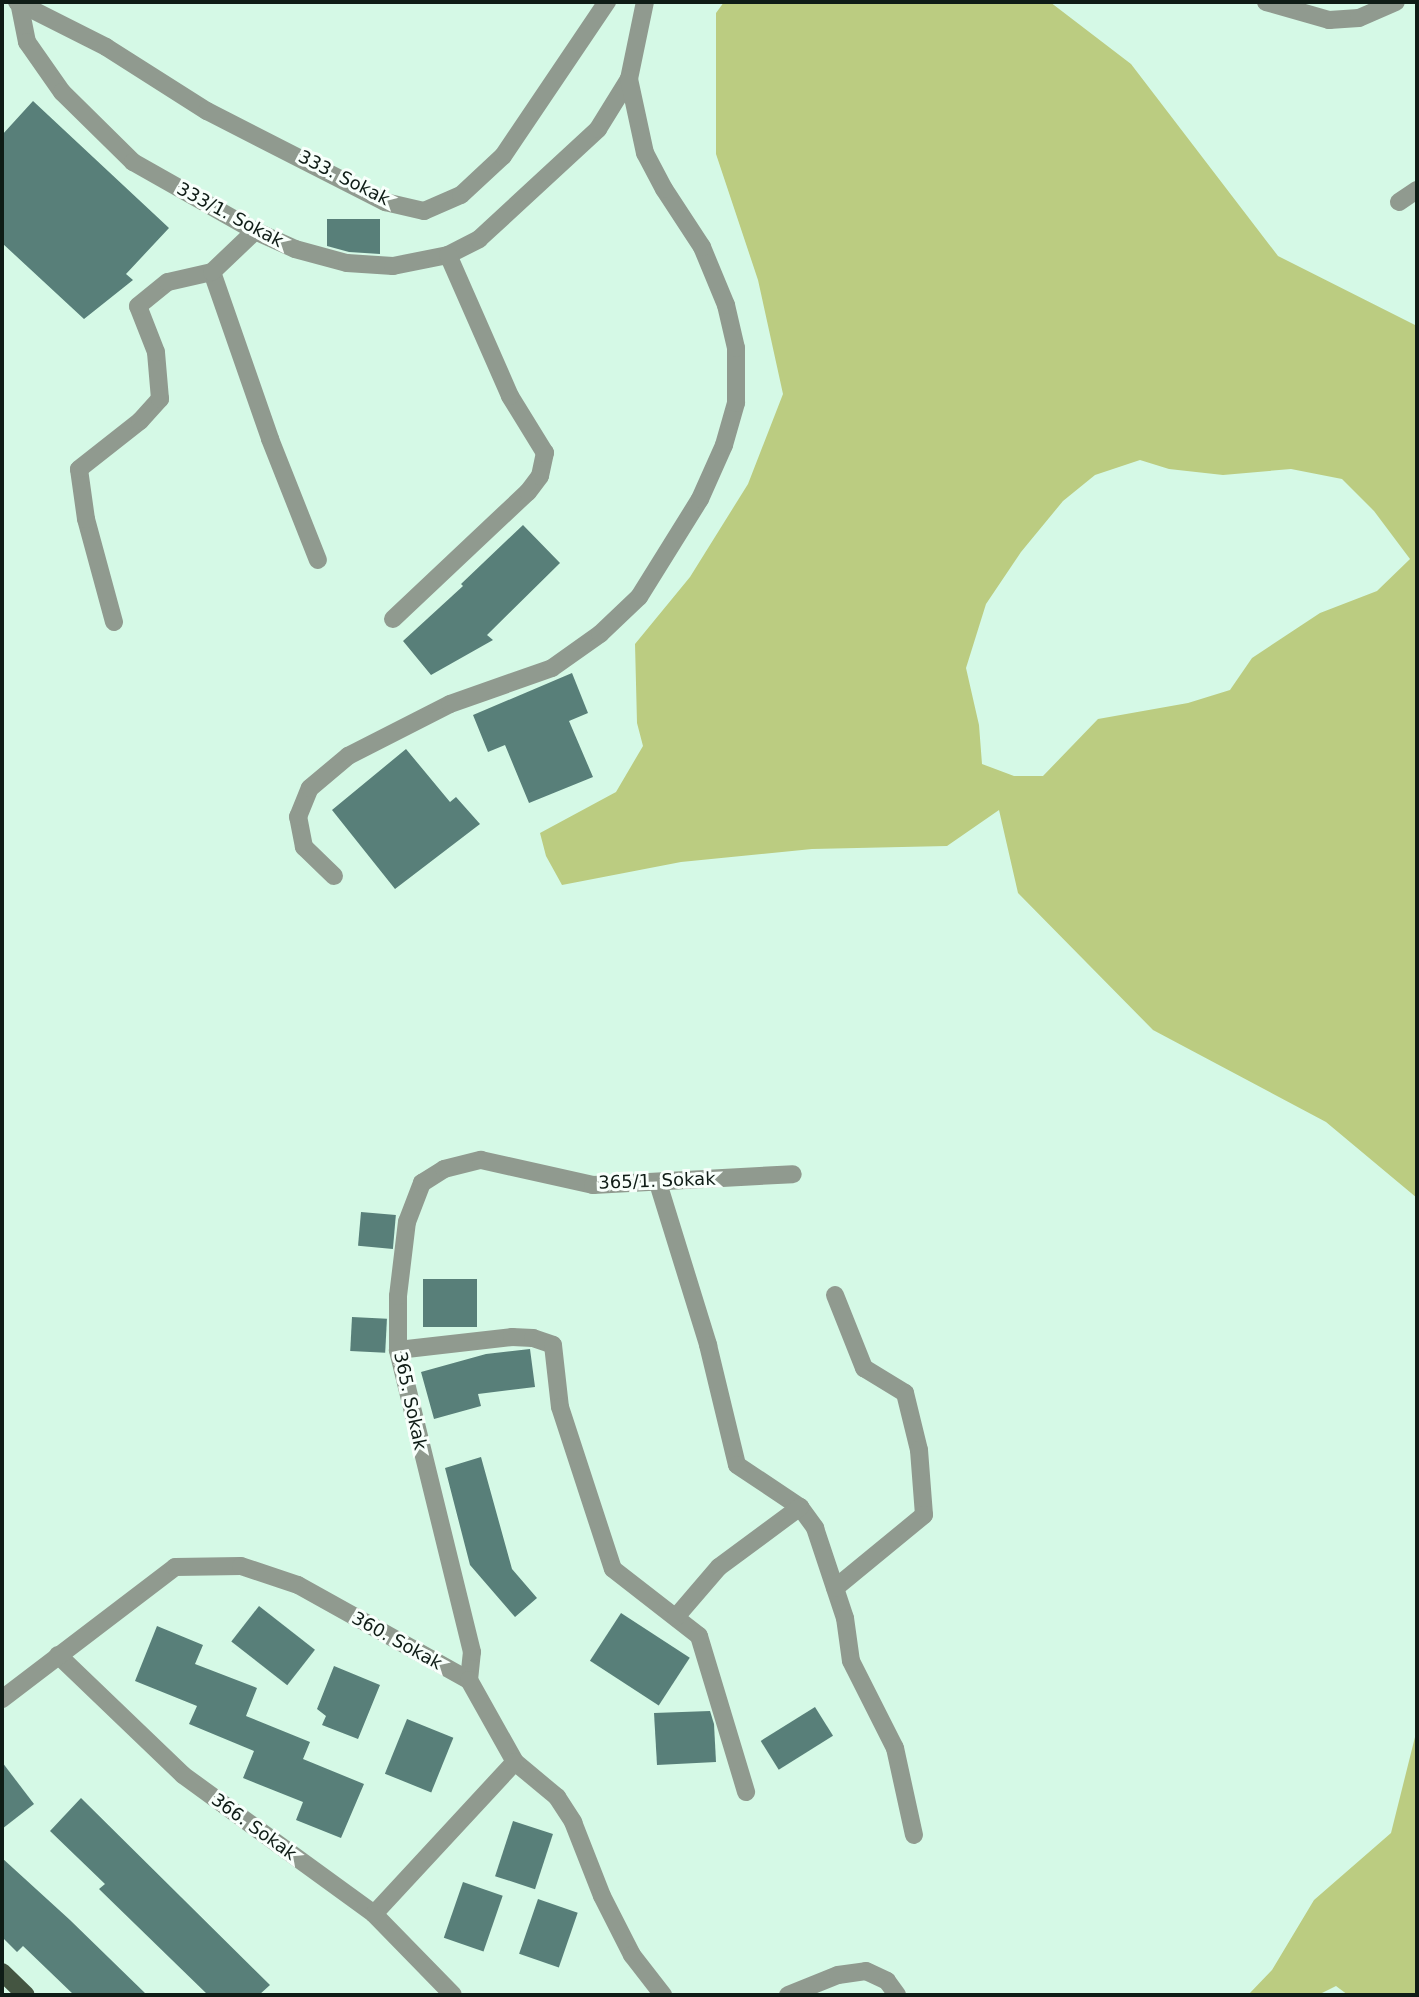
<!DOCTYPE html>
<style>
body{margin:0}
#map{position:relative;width:1419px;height:1997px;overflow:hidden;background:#d5f9e6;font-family:"DejaVu Sans",sans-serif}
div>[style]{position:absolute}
.green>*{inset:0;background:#bbcc81}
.building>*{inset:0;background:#587f79;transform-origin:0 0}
.minor>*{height:18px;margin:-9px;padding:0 9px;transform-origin:9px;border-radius:9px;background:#909a8f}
.primary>*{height:18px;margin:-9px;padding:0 9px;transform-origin:9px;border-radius:9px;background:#445541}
span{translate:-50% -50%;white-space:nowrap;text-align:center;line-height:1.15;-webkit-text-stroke:6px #f8fffb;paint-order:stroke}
.street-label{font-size:18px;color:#0f1c16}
.frame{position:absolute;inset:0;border:4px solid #0f1c16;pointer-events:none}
</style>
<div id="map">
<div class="green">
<div style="clip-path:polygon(evenodd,724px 2px,1050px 2px,1131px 64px,1278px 256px,1417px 326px,1417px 1198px,1326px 1122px,1153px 1030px,1018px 893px,999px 810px,947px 846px,812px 849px,681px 862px,562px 885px,546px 856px,540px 833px,616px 792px,643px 746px,637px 723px,635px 644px,690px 577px,748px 484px,783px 394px,758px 280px,716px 154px,716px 13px,724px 2px,1140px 460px,1169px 469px,1223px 475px,1291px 469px,1342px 479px,1374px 511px,1410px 559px,1377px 591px,1320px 613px,1252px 658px,1230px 690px,1188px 703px,1098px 719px,1043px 776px,1014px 776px,982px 764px,979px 725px,966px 668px,986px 604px,1021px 552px,1063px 501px,1095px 475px,1140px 460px)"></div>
<div style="clip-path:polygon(1417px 1729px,1417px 1995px,1348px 1995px,1336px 1986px,1318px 1995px,1248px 1995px,1272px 1970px,1314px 1900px,1391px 1833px)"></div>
</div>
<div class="building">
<div style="clip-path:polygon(33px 101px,169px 228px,126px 274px,133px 280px,84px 319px,2px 243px,2px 135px)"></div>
<div style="clip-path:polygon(327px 219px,380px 219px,380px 254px,349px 252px,327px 246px)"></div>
<div style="clip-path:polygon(523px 525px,560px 563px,487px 635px,493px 640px,431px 675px,403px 641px,463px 586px,461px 584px)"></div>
<div style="clip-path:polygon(572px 673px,588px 713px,569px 721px,593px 777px,529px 803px,505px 745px,488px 752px,473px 715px)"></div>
<div style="clip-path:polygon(406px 749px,450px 802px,456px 797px,480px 824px,395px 889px,332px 810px)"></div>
<div style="left:361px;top:1212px;width:35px;height:34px;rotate:5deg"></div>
<div style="left:477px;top:1279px;width:48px;height:54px;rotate:90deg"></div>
<div style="left:352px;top:1317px;width:35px;height:34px;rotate:3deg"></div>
<div style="clip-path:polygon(530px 1349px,535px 1387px,478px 1394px,481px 1406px,434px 1419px,421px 1372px,486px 1354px)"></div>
<div style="clip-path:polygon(481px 1457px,512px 1569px,537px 1598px,515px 1617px,470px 1565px,445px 1468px)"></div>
<div style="left:259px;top:1606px;width:71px;height:45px;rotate:38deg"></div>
<div style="left:621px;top:1613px;width:82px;height:57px;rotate:33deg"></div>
<div style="clip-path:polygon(157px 1626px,203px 1645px,195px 1664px,257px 1688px,246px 1716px,310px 1742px,303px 1759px,364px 1784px,341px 1838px,296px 1820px,303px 1802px,243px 1778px,254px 1751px,189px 1724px,197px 1706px,135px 1681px)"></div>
<div style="clip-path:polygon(334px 1666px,380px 1685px,358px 1739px,322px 1725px,326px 1716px,317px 1709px)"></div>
<div style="left:815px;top:1707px;width:34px;height:64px;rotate:58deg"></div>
<div style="clip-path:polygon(710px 1711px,714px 1724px,716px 1762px,657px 1765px,654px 1713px)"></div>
<div style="left:407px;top:1719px;width:50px;height:59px;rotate:22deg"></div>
<div style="clip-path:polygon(2px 1762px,34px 1804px,2px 1829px)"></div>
<div style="clip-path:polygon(81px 1798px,270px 1985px,259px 1995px,208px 1995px,99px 1889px,105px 1884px,50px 1831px)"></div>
<div style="left:513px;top:1821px;width:42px;height:58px;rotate:18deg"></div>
<div style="clip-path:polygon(2px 1858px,70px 1920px,147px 1995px,74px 1995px,23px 1946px,17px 1952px,2px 1937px)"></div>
<div style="left:463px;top:1882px;width:42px;height:59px;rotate:19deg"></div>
<div style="left:538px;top:1899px;width:42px;height:58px;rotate:19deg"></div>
</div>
<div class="minor">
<div style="left:17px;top:2px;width:100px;rotate:26.8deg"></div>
<div style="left:106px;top:47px;width:120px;rotate:32.4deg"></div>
<div style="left:207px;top:111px;width:200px;rotate:27.1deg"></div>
<div style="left:385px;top:202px;width:40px;rotate:13deg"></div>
<div style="left:424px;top:211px;width:40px;rotate:-23.4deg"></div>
<div style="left:461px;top:195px;width:57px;rotate:-42.9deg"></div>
<div style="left:503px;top:156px;width:186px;rotate:-56deg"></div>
<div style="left:19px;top:2px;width:41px;rotate:78.7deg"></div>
<div style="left:27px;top:42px;width:61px;rotate:55deg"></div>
<div style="left:62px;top:92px;width:100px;rotate:44.6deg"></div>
<div style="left:133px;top:162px;width:140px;rotate:29.5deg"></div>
<div style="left:255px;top:231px;width:44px;rotate:24.2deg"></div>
<div style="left:295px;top:249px;width:54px;rotate:15.1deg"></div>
<div style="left:347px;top:263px;width:46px;rotate:3.7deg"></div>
<div style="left:393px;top:266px;width:56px;rotate:-11.3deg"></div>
<div style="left:448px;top:255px;width:35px;rotate:-27deg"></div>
<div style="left:479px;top:239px;width:162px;rotate:-42.7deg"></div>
<div style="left:598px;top:129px;width:59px;rotate:-58.2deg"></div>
<div style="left:629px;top:79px;width:79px;rotate:-78.3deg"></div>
<div style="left:1266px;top:2px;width:66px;rotate:15.9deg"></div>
<div style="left:1329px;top:20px;width:30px;rotate:-4deg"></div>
<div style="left:1359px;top:18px;width:40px;rotate:-23.4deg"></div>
<div style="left:1399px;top:202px;width:22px;rotate:-34deg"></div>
<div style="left:212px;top:272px;width:177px;rotate:70.8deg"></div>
<div style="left:270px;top:439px;width:130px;rotate:68.4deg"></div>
<div style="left:393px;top:619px;width:185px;rotate:-43.3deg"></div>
<div style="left:528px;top:492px;width:20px;rotate:-53deg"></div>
<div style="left:540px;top:476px;width:24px;rotate:-78deg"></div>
<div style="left:545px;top:453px;width:67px;rotate:-121.6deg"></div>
<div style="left:510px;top:396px;width:154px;rotate:-113.7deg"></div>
<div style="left:114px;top:622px;width:107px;rotate:-105.2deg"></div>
<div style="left:86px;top:519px;width:50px;rotate:-98deg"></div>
<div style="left:79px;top:469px;width:78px;rotate:-38.2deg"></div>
<div style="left:140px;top:421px;width:30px;rotate:-48deg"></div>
<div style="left:160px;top:399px;width:47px;rotate:-94.9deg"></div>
<div style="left:156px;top:352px;width:49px;rotate:-111.4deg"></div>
<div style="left:138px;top:306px;width:38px;rotate:-39deg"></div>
<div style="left:168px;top:282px;width:45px;rotate:-12.8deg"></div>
<div style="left:212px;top:272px;width:59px;rotate:-43.6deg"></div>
<div style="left:334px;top:876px;width:42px;rotate:-136deg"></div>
<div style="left:304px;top:847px;width:31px;rotate:-101deg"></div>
<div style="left:298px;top:817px;width:31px;rotate:-68deg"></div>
<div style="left:310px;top:788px;width:50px;rotate:-40.1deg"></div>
<div style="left:348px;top:756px;width:114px;rotate:-27deg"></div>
<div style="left:450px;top:704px;width:108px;rotate:-19.4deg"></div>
<div style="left:552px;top:668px;width:59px;rotate:-35.3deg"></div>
<div style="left:600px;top:634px;width:54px;rotate:-43.5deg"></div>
<div style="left:639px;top:597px;width:115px;rotate:-58.1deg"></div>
<div style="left:700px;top:499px;width:59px;rotate:-66deg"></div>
<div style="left:724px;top:445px;width:44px;rotate:-74.1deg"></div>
<div style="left:736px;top:403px;width:55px;rotate:-90deg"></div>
<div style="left:736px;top:348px;width:44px;rotate:-103.1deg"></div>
<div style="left:726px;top:305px;width:63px;rotate:-112.5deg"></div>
<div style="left:702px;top:247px;width:69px;rotate:-123.2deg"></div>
<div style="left:664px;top:189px;width:41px;rotate:-117.8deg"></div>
<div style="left:645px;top:153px;width:76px;rotate:-102.2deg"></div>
<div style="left:658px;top:1183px;width:170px;rotate:72.8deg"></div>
<div style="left:708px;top:1345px;width:123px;rotate:76.4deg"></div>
<div style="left:737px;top:1465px;width:76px;rotate:33.7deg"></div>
<div style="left:800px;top:1507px;width:26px;rotate:54deg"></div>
<div style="left:815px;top:1528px;width:95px;rotate:71.6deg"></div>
<div style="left:845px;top:1618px;width:43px;rotate:82.1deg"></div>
<div style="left:851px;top:1661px;width:97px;rotate:63.2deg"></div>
<div style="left:895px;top:1748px;width:89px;rotate:77.7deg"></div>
<div style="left:835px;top:1295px;width:79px;rotate:68.3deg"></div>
<div style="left:864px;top:1368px;width:48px;rotate:31.4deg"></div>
<div style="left:905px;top:1393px;width:59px;rotate:76.2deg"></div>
<div style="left:919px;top:1450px;width:65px;rotate:85.6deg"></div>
<div style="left:924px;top:1515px;width:115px;rotate:140.6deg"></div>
<div style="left:398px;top:1350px;width:115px;rotate:-6.5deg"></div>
<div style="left:512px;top:1337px;width:21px;rotate:3deg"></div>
<div style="left:533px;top:1338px;width:21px;rotate:19deg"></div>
<div style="left:553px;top:1345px;width:62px;rotate:83.6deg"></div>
<div style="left:560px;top:1407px;width:170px;rotate:71.9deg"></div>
<div style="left:613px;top:1569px;width:109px;rotate:37.9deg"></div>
<div style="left:699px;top:1636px;width:163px;rotate:73.2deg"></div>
<div style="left:676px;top:1617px;width:66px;rotate:-49.3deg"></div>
<div style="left:719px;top:1567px;width:101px;rotate:-36.5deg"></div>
<div style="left:58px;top:1655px;width:173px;rotate:43.8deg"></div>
<div style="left:183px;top:1775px;width:236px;rotate:36deg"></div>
<div style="left:374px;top:1914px;width:113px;rotate:45.7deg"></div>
<div style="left:469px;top:1680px;width:28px;rotate:-84deg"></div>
<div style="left:472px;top:1652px;width:311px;rotate:-103.8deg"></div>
<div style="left:398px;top:1350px;width:54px;rotate:-90deg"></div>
<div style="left:398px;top:1296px;width:75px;rotate:-83.1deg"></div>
<div style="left:407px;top:1222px;width:42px;rotate:-69deg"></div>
<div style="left:422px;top:1183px;width:26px;rotate:-32deg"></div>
<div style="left:444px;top:1169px;width:38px;rotate:-14deg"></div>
<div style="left:481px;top:1160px;width:115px;rotate:12.6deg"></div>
<div style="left:593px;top:1185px;width:200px;rotate:-3.1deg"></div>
<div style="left:2px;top:1699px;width:218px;rotate:-37.3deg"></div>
<div style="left:175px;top:1567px;width:66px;rotate:-0.9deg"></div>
<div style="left:241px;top:1566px;width:60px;rotate:18.4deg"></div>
<div style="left:298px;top:1585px;width:196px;rotate:29.1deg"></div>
<div style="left:469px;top:1680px;width:94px;rotate:60.7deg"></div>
<div style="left:515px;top:1762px;width:55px;rotate:39.8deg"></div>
<div style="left:557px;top:1797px;width:30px;rotate:57deg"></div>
<div style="left:573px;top:1822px;width:79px;rotate:68.6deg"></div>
<div style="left:602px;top:1896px;width:66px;rotate:63deg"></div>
<div style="left:632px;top:1955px;width:51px;rotate:52.2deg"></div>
<div style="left:374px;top:1914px;width:207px;rotate:-47.2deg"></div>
<div style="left:788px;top:1995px;width:54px;rotate:-21.8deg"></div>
<div style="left:838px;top:1975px;width:28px;rotate:-8deg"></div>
<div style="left:866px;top:1971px;width:23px;rotate:25deg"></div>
<div style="left:887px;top:1981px;width:17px;rotate:54deg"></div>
</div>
<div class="primary">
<div style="left:2px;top:1972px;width:33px;rotate:44deg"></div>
</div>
<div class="street-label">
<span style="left:344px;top:178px;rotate:27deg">333. Sokak</span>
<span style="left:230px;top:215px;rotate:28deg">333/1. Sokak</span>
<span style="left:657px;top:1181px;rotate:-2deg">365/1. Sokak</span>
<span style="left:410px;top:1401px;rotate:78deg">365. Sokak</span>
<span style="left:397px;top:1641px;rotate:29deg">360. Sokak</span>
<span style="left:254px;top:1827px;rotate:36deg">366. Sokak</span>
</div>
<div class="frame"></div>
</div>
